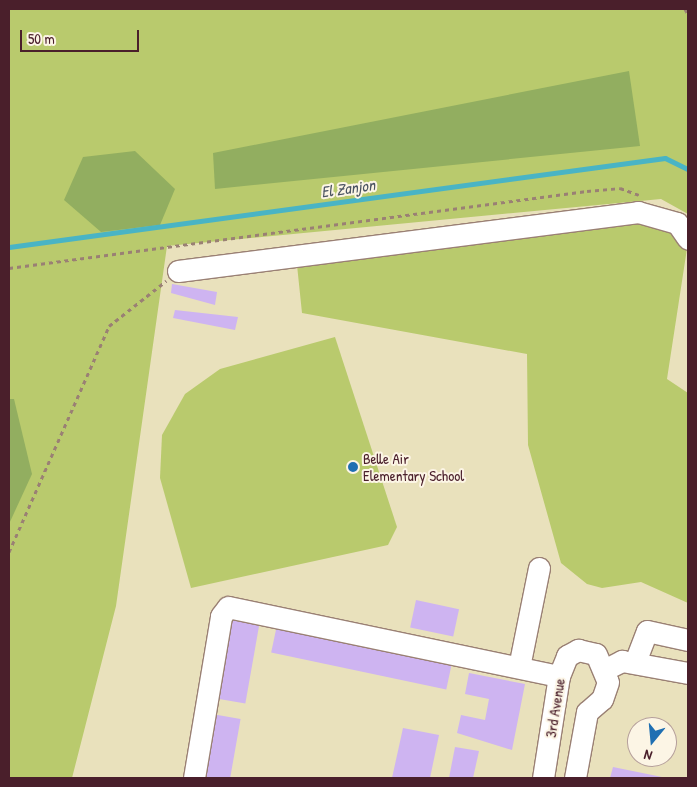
<!DOCTYPE html>
<style>
body{margin:0}
#map{position:relative;width:697px;height:787px;overflow:hidden;background:#e9e1bc;font-family:"Patrick Hand",sans-serif}
div>[style]{position:absolute}
.green>*{inset:0;background:#b9ca6d}
.forest>*{inset:0;background:#92ae60}
.stream>*{height:5px;margin:-2.5px;padding:0 2.5px;transform-origin:2.5px;border-radius:2.5px;background:#49b4c5}
.building>*{inset:0;background:#ceb4f1;transform-origin:0 0}
.path>*{height:3px;margin-top:-1.5px;transform-origin:0;background:repeating-linear-gradient(90deg,#9a8074 0 4px,transparent 0 8px)}
.roads{filter:drop-shadow(1px 0 #9a8074) drop-shadow(-1px 0 #9a8074) drop-shadow(0 1px #9a8074) drop-shadow(0 -1px #9a8074)}
.minor>*{height:21px;margin:-10.5px;padding:0 10.5px;transform-origin:10.5px;border-radius:10.5px;background:#fff}
.dots>*{width:14px;height:14px;translate:-50% -50%;box-sizing:border-box;border:2px solid #fcf5e5;border-radius:50%}
span{translate:-50% -50%;white-space:nowrap;text-align:center;line-height:1.15;-webkit-text-stroke:4px #fcf5e5;paint-order:stroke}
.poi-label{font-size:15px;color:#4a1f2b}
.left{translate:0 -50%;text-align:left}
.street-label{font-size:15px;color:#4a1f2b}
.water-label{font-size:16px;color:#4a5361;font-style:italic}
.frame{position:absolute;inset:0;border:10px solid #4a1f2b;pointer-events:none}
.north{position:absolute;left:627px;top:717px;width:50px;height:50px;box-sizing:border-box;background:#fcf5e5;border:1px solid #b59f9b;border-radius:50%;rotate:197deg;font-size:14px;font-weight:700;line-height:20px;text-align:center;color:#4a1f2b}
.north::after{content:'';display:block;margin:auto;width:18px;height:22px;background:#1f6fb2;clip-path:polygon(50% 0,100% 100%,50% 72%,0 100%)}
.scale{position:absolute;left:20px;top:30px;width:119px;height:22px;box-sizing:border-box;border:2px solid #4a1f2b;border-top:0;padding-left:6px;font-size:15px;line-height:18px;white-space:nowrap;color:#4a1f2b;-webkit-text-stroke:4px #fcf5e5;paint-order:stroke}
</style>
<div id="map">
<div class="green">
<div style="clip-path:polygon(9px 9px,688px 9px,688px 214px,661px 199px,167px 246px,116px 606px,72px 778px,9px 778px)"></div>
<div style="clip-path:polygon(649px 215px,688px 242px,667px 379px,688px 393px,688px 603px,641px 582px,602px 588px,587px 584px,561px 563px,528px 445px,527px 354px,302px 313px,297px 265px)"></div>
<div style="clip-path:polygon(335px 337px,397px 527px,388px 545px,191px 588px,160px 478px,162px 435px,185px 394px,220px 369px)"></div>
</div>
<div class="forest">
<div style="clip-path:polygon(629px 71px,640px 146px,215px 189px,213px 153px)"></div>
<div style="clip-path:polygon(135px 151px,175px 189px,160px 225px,101px 232px,64px 200px,83px 157px)"></div>
<div style="clip-path:polygon(9px 399px,14px 399px,32px 474px,9px 524px)"></div>
</div>
<div class="stream">
<div style="left:9px;top:247px;width:662px;rotate:-7.73deg"></div>
<div style="left:665px;top:158px;width:25px;rotate:26deg"></div>
</div>
<div class="building">
<div style="clip-path:polygon(172px 284px,217px 292px,215px 305px,171px 293px)"></div>
<div style="clip-path:polygon(175px 310px,238px 317px,235px 330px,173px 318px)"></div>
<div style="left:416px;top:600px;width:44px;height:28px;rotate:12deg"></div>
<div style="left:232px;top:618px;width:28px;height:82px;rotate:10deg"></div>
<div style="left:277px;top:625px;width:179px;height:28px;rotate:12deg"></div>
<div style="clip-path:polygon(469px 673px,525px 684px,512px 750px,457px 733px,461px 715px,485px 720px,489px 699px,465px 694px)"></div>
<div style="left:212px;top:714px;width:29px;height:65px;rotate:10deg"></div>
<div style="clip-path:polygon(403px 728px,439px 735px,430px 778px,392px 778px)"></div>
<div style="clip-path:polygon(455px 747px,479px 751px,473px 778px,449px 778px)"></div>
<div style="clip-path:polygon(613px 767px,662px 777px,662px 778px,610px 778px)"></div>
</div>
<div class="path">
<div style="left:685px;top:9px;width:6px;rotate:59deg"></div>
<div style="left:9px;top:268px;width:583px;rotate:-7.59deg"></div>
<div style="left:587px;top:191px;width:33px;rotate:-5deg"></div>
<div style="left:620px;top:188px;width:20px;rotate:20deg"></div>
<div style="left:9px;top:552px;width:247px;rotate:-66.1deg"></div>
<div style="left:109px;top:326px;width:73px;rotate:-38.3deg"></div>
</div>
<div class="roads">
<div class="minor">
<div style="left:178px;top:271px;width:464px;rotate:-7.3deg"></div>
<div style="left:638px;top:212px;width:41px;rotate:15.8deg"></div>
<div style="left:677px;top:223px;width:19px;rotate:55deg"></div>
<div style="left:635px;top:662px;width:33px;rotate:-69deg"></div>
<div style="left:647px;top:631px;width:42px;rotate:12.4deg"></div>
<div style="left:519px;top:667px;width:101px;rotate:-78.6deg"></div>
<div style="left:606px;top:669px;width:18px;rotate:-27deg"></div>
<div style="left:622px;top:661px;width:67px;rotate:10.3deg"></div>
<div style="left:194px;top:778px;width:164px;rotate:-80.5deg"></div>
<div style="left:221px;top:616px;width:11px;rotate:-52deg"></div>
<div style="left:228px;top:607px;width:338px;rotate:11.8deg"></div>
<div style="left:543px;top:778px;width:103px;rotate:-81.1deg"></div>
<div style="left:559px;top:676px;width:22px;rotate:-68deg"></div>
<div style="left:567px;top:656px;width:13px;rotate:-29deg"></div>
<div style="left:578px;top:650px;width:18px;rotate:13deg"></div>
<div style="left:596px;top:654px;width:30px;rotate:67deg"></div>
<div style="left:608px;top:682px;width:18px;rotate:109deg"></div>
<div style="left:602px;top:699px;width:20px;rotate:139deg"></div>
<div style="left:587px;top:712px;width:67px;rotate:100.3deg"></div>
</div>
</div>
<div class="dots">
<div style="left:353px;top:467px;background:#1f6fb2"></div>
</div>
<div class="poi-label">
<span class="left" style="left:363px;top:467px">Belle Air<br>Elementary School</span>
</div>
<div class="street-label">
<span style="left:555px;top:708px;rotate:-81deg">3rd Avenue</span>
</div>
<div class="water-label">
<span style="left:348px;top:188px;rotate:-8deg">El Zanjon</span>
</div>
<div class="frame"></div>
<div class="north">N</div>
<div class="scale">50 m</div>
</div>
